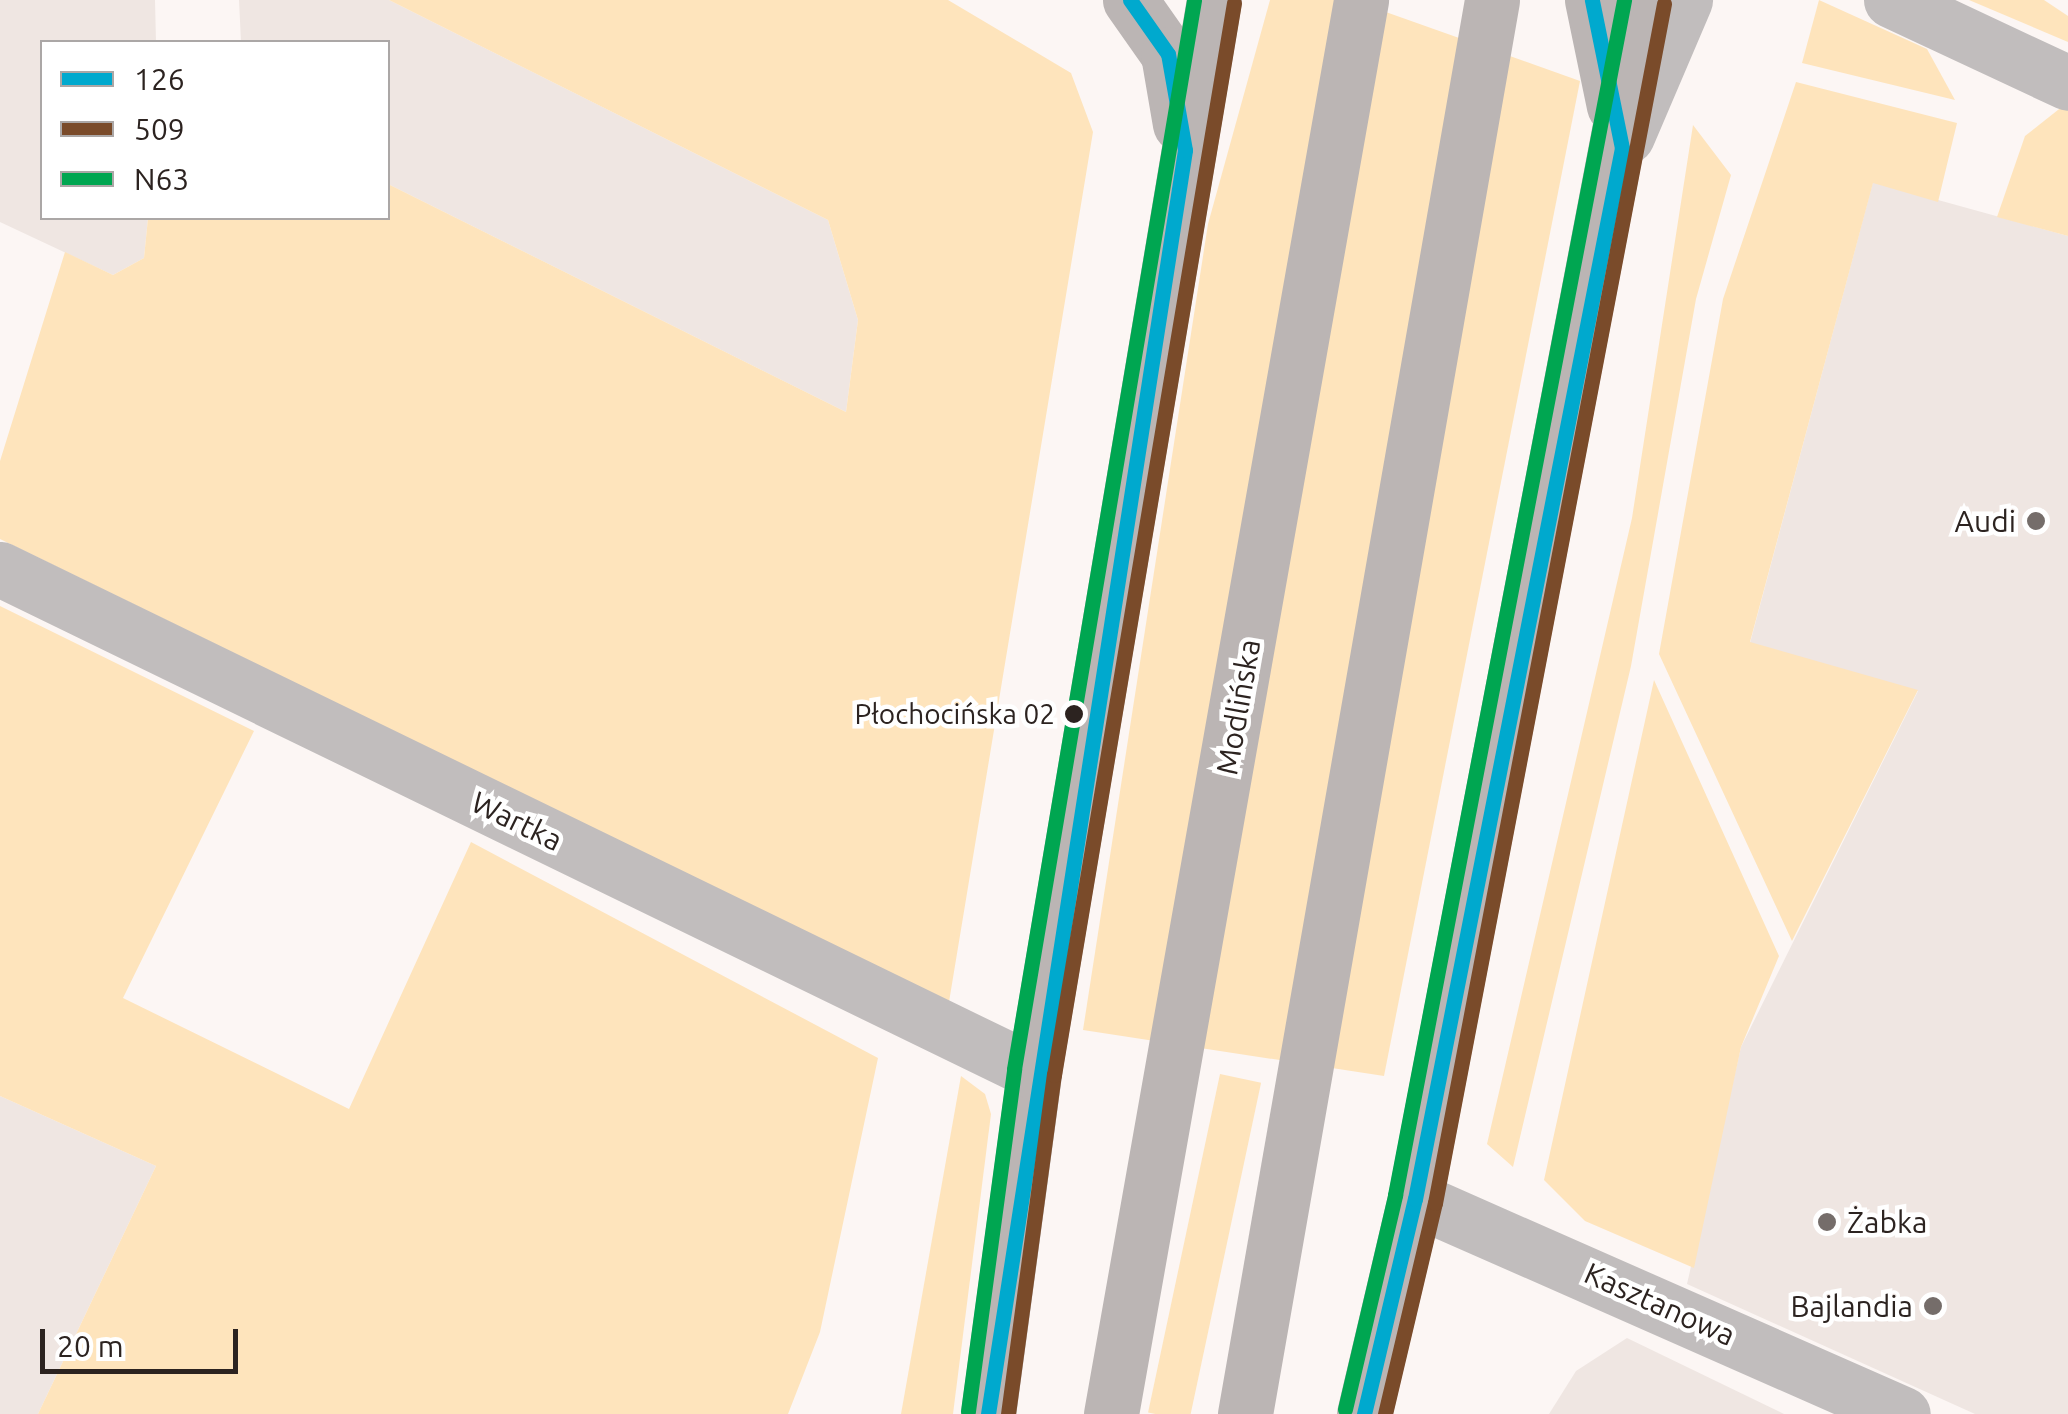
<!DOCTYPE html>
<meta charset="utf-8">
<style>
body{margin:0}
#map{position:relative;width:2068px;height:1414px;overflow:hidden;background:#fcf6f4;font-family:Ubuntu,sans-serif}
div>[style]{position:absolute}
.built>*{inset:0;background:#efe6e2}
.green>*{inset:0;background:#fee4bc;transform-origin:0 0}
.minor>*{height:55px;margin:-27.5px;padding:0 27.5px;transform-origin:27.5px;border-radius:27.5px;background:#c1bdbd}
.major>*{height:55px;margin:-27.5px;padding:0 27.5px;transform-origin:27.5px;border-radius:27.5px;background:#bbb5b4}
.bus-1>*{height:15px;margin:-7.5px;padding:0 7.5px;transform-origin:7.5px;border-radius:7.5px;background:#00a9ce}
.bus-2>*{height:15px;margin:-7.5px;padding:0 7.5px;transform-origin:7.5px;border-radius:7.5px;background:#7a4b2a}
.bus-3>*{height:15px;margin:-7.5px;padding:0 7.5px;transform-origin:7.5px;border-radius:7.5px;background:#00a651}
.dots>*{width:28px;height:28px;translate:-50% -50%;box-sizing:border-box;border:5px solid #fff;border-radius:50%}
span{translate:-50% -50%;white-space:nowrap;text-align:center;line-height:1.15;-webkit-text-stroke:9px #fff;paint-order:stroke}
.bus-label{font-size:28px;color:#2c2320}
.right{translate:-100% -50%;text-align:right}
.poi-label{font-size:30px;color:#2c2320}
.left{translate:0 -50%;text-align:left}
.street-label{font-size:30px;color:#2c2320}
.legend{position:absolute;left:40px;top:40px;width:350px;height:180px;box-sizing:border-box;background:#fff;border:2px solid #aba7a6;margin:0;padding:12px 18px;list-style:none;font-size:30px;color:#2c2320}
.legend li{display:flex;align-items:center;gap:20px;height:50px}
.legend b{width:50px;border:2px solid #aba7a6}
.scale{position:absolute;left:40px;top:1329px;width:198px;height:45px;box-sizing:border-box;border:5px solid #2c2320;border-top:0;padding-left:12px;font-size:30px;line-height:35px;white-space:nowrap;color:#2c2320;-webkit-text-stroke:8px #fff;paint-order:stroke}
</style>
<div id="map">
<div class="built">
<div style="clip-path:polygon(0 0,155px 0,156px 42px,42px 42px,42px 218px,148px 218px,144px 258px,113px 275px,0 222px)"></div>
<div style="clip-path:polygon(239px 0,389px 0,828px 220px,858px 320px,846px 412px,388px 184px,388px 42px,241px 42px)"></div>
<div style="clip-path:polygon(1873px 182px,2068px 236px,2068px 1414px,1975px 1414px,1687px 1284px,1741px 1047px,1918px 691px,1750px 643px)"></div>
<div style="clip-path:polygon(0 1096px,156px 1166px,38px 1414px,0 1414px)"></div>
<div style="clip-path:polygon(1627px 1338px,1784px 1414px,1549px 1414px,1576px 1371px)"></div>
</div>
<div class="green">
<div style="clip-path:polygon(389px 0,948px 0,1071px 73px,1093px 132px,949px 1002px,0 539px,0 461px,65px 252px,113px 275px,144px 258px,148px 218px,388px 218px,388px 184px,846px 412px,858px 320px,828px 220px)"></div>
<div style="clip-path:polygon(1270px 0,1352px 0,1580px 81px,1384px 1076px,1083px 1030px,1208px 224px)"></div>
<div style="clip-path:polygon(1819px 0,1927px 49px,1955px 100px,1802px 63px)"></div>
<div style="clip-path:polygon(1969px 0,2044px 0,2068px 16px,2068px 42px)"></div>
<div style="clip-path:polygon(1796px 82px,1957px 123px,1938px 202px,1873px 183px,1750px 642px,1918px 690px,1792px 941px,1659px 654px,1723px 299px)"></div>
<div style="clip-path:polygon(2068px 102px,2068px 236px,1997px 217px,2025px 136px)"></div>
<div style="clip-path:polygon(1693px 125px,1731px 175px,1696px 299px,1631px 666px,1513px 1167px,1487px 1144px,1632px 518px)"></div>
<div style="clip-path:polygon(0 606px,254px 731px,123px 998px,349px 1109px,471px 842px,878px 1058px,820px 1332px,788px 1414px,38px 1414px,156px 1166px,0 1096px)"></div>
<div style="clip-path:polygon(1654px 680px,1779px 956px,1741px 1047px,1694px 1268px,1585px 1221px,1544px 1180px)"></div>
<div style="left:1220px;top:1074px;width:42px;height:346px;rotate:12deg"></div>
<div style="clip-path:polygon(961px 1076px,985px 1094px,991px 1114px,953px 1414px,901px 1414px)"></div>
</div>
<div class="minor">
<div style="left:1891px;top:0;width:195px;rotate:25.1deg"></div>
<div style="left:1627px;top:136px;width:148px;rotate:-66.9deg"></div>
<div style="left:0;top:569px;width:1150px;rotate:25.94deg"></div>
<div style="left:1415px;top:1199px;width:533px;rotate:23.78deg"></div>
</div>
<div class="major">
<div style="left:1130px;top:0;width:66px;rotate:54.9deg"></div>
<div style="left:1168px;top:54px;width:71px;rotate:80.3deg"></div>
<div style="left:1592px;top:0;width:108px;rotate:78.3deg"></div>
<div style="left:988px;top:1414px;width:345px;rotate:-82.3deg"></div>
<div style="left:1034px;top:1072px;width:1087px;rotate:-80.47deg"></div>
<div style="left:1111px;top:1414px;width:1436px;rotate:-79.97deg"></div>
<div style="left:1245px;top:1414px;width:1435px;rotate:-80.09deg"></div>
<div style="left:1364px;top:1414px;width:221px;rotate:-76.7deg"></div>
<div style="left:1415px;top:1199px;width:1221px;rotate:-79.19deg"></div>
</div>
<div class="bus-1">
<div style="left:988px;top:1414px;width:1279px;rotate:-81.14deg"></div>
<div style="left:1185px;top:150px;width:97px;rotate:-100deg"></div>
<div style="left:1168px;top:54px;width:66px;rotate:-125.1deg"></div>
<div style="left:1364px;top:1414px;width:221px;rotate:-76.7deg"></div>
<div style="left:1415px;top:1199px;width:1071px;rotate:-78.86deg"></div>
<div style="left:1622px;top:148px;width:151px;rotate:-101.5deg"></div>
</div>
<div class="bus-2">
<div style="left:1008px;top:1414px;width:342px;rotate:-82.3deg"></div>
<div style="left:1054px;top:1075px;width:1087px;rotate:-80.47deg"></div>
<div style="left:1385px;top:1414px;width:217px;rotate:-76.7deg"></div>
<div style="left:1435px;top:1203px;width:1221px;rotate:-79.19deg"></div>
</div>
<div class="bus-3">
<div style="left:1345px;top:1409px;width:220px;rotate:-76.8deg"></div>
<div style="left:1395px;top:1195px;width:1217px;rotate:-79.15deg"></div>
<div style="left:968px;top:1411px;width:345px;rotate:-82.3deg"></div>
<div style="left:1014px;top:1069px;width:1084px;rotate:-80.44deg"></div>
</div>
<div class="dots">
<div style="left:2036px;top:521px;background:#756d6a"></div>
<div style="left:1074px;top:714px;background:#2c2320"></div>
<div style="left:1827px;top:1222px;background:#756d6a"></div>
<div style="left:1933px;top:1306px;background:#756d6a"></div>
</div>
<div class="bus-label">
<span class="right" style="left:1055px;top:714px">Płochocińska 02</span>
</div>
<div class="poi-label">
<span class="right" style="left:2016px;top:521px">Audi</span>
<span class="left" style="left:1847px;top:1222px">Żabka</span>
<span class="right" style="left:1913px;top:1306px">Bajlandia</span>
</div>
<div class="street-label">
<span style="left:1238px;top:707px;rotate:-80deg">Modlińska</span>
<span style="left:517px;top:821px;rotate:26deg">Wartka</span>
<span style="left:1660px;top:1304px;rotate:24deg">Kasztanowa</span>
</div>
<ul class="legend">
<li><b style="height:12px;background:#00a9ce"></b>126</li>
<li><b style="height:12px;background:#7a4b2a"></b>509</li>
<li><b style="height:12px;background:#00a651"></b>N63</li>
</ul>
<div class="scale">20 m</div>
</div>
